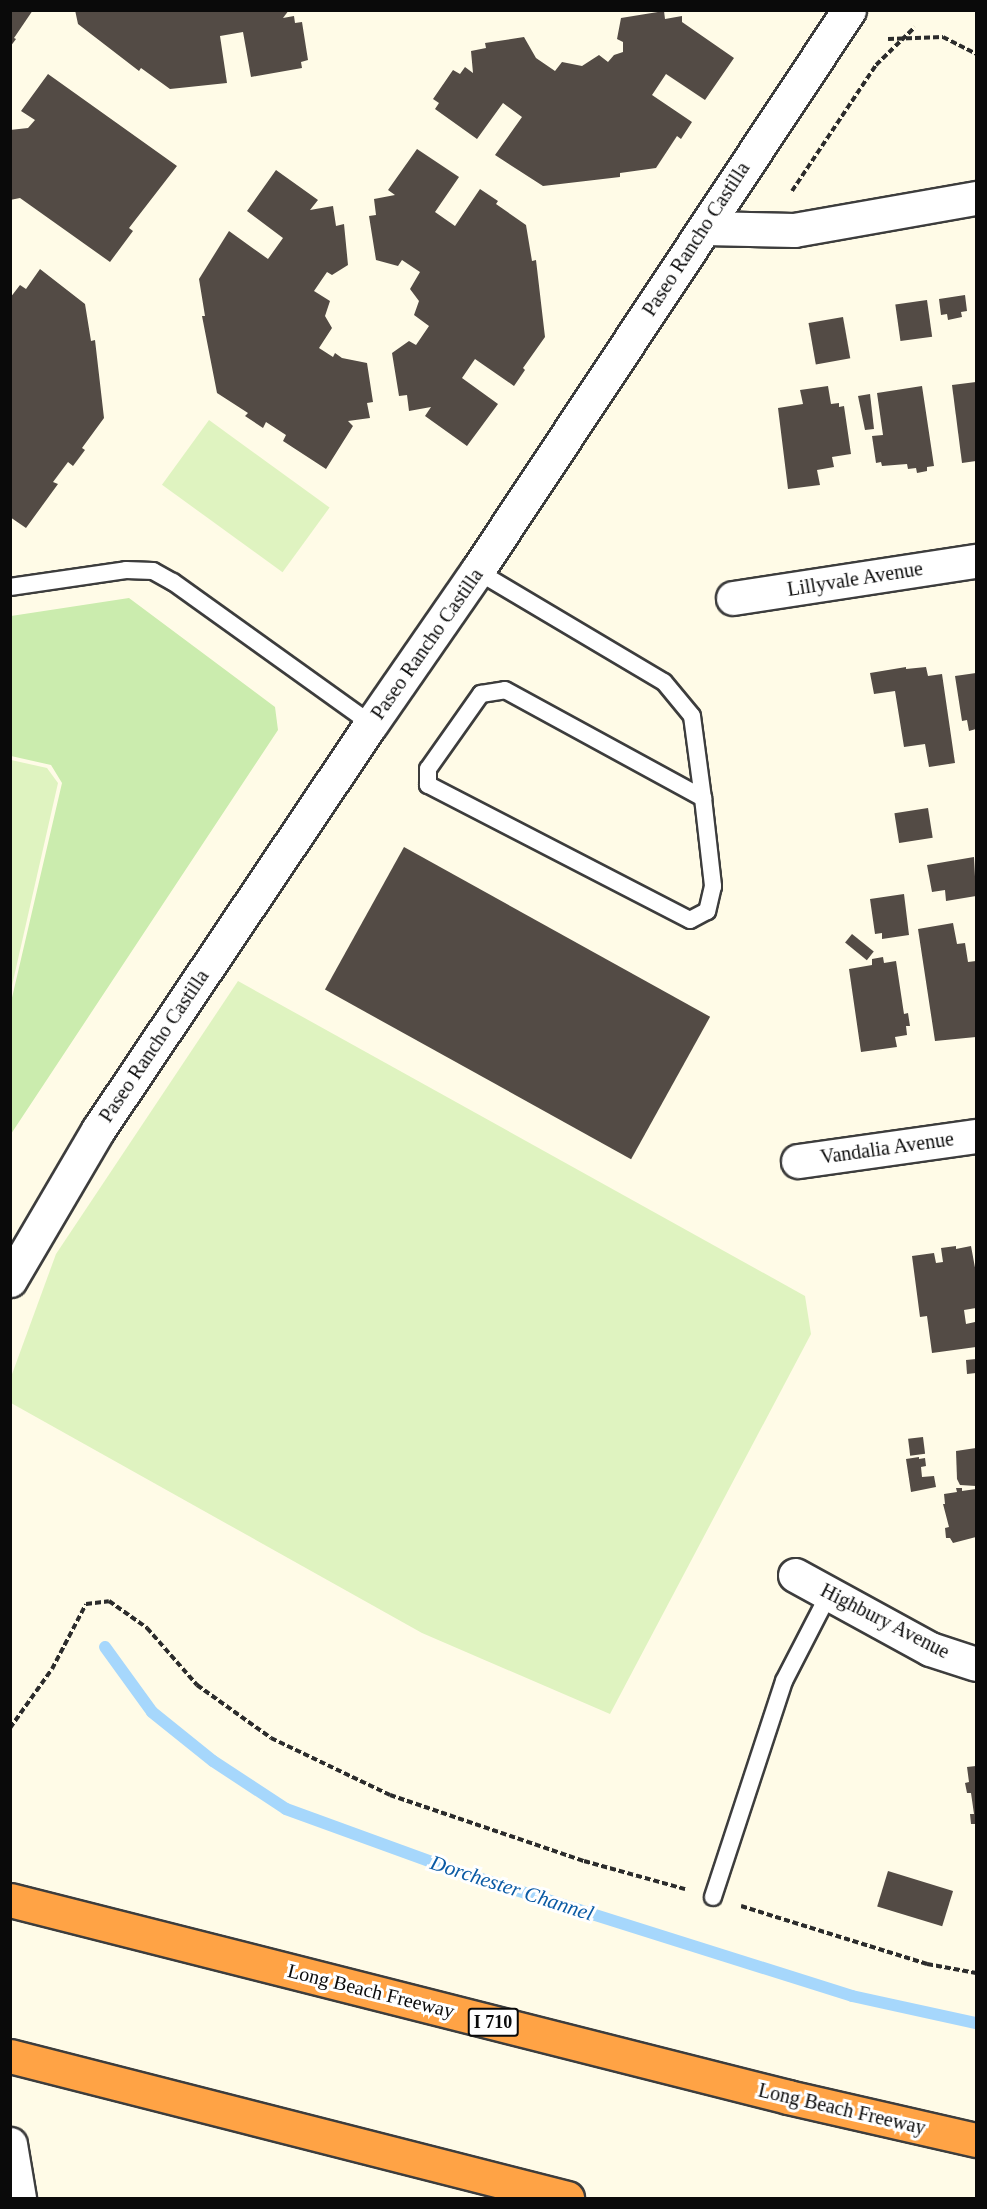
<!DOCTYPE html>
<style>
body{margin:0}
#map{position:relative;width:987px;height:2209px;overflow:hidden;background:#fffbe7;font-family:"Times New Roman",serif}
div>[style]{position:absolute}
.green>*{inset:0;background:#cbecae}
.pitch>*{inset:0;background:#dff3c0;transform-origin:0 0}
.stream>*{height:12px;margin:-6px;padding:0 6px;transform-origin:6px;border-radius:6px;background:#a6d7fc}
.building>*{inset:0;background:#534b45;transform-origin:0 0}
.path>*{height:4px;margin-top:-2px;transform-origin:0;background:repeating-linear-gradient(90deg,#2c2c2c 0 6px,transparent 0 9px)}
.roads{filter:drop-shadow(2px 0 #3d3d3d) drop-shadow(-2px 0 #3d3d3d) drop-shadow(0 2px #3d3d3d) drop-shadow(0 -2px #3d3d3d)}
.service>*{height:16px;margin:-8px;padding:0 8px;transform-origin:8px;border-radius:8px;background:#fff}
.minor>*{height:33px;margin:-16.5px;padding:0 16.5px;transform-origin:16.5px;border-radius:16.5px;background:#fff}
.tertiary>*{height:33px;margin:-16.5px;padding:0 16.5px;transform-origin:16.5px;border-radius:16.5px;background:#fff}
.motorway>*{height:33px;margin:-16.5px;padding:0 16.5px;transform-origin:16.5px;border-radius:16.5px;background:#ffa345}
span{translate:-50% -50%;white-space:nowrap;text-align:center;line-height:1.15;-webkit-text-stroke:6px #fff;paint-order:stroke}
.shield-label span{padding:2px 4px;background:#fff;border:2px solid;border-radius:4px;-webkit-text-stroke-width:0}
.shield-label{font-size:18px;color:#0a0a0a;font-weight:700}
.street-label{font-size:20px;color:#0a0a0a}
.water-label{font-size:21px;color:#0a5aa4;font-style:italic}
.frame{position:absolute;inset:0;border:12px solid #0a0a0a;pointer-events:none}
</style>
<div id="map">
<div class="green">
<div style="clip-path:polygon(129px 598px,275px 707px,278px 730px,11px 1134px,11px 1002px,62px 783px,51px 765px,11px 756px,11px 616px)"></div>
</div>
<div class="pitch">
<div style="left:209px;top:420px;width:149px;height:80px;rotate:36deg"></div>
<div style="clip-path:polygon(11px 760px,47px 768px,58px 783px,11px 990px)"></div>
<div style="clip-path:polygon(238px 981px,805px 1296px,811px 1334px,610px 1714px,422px 1633px,11px 1403px,11px 1377px,56px 1254px)"></div>
</div>
<div class="stream">
<div style="left:105px;top:1647px;width:80px;rotate:54.1deg"></div>
<div style="left:152px;top:1712px;width:78px;rotate:38.8deg"></div>
<div style="left:213px;top:1761px;width:87px;rotate:33.3deg"></div>
<div style="left:286px;top:1809px;width:184px;rotate:20deg"></div>
<div style="left:459px;top:1872px;width:412px;rotate:17.5deg"></div>
<div style="left:852px;top:1996px;width:127px;rotate:12.3deg"></div>
</div>
<div class="building">
<div style="clip-path:polygon(10px 10px,33px 10px,14px 38px,16px 39px,10px 47px)"></div>
<div style="clip-path:polygon(75px 10px,289px 10px,283px 18px,294px 16px,295px 23px,302px 22px,308px 60px,301px 62px,302px 68px,251px 77px,243px 32px,220px 36px,227px 83px,170px 89px,141px 68px,139px 71px,78px 24px)"></div>
<div style="clip-path:polygon(664px 11px,665px 19px,682px 16px,682px 22px,734px 58px,705px 100px,666px 74px,652px 95px,692px 122px,681px 139px,677px 136px,656px 168px,620px 173px,620px 177px,543px 186px,495px 155px,522px 117px,503px 103px,477px 139px,435px 109px,439px 103px,433px 99px,453px 70px,460px 74px,465px 67px,473px 73px,471px 51px,486px 48px,485px 43px,524px 37px,536px 58px,555px 71px,562px 62px,582px 66px,599px 55px,608px 62px,614px 55px,623px 52px,623px 42px,617px 39px,621px 18px)"></div>
<div style="clip-path:polygon(48px 74px,177px 166px,129px 228px,133px 231px,110px 262px,20px 198px,10px 200px,10px 130px,28px 128px,35px 120px,21px 111px)"></div>
<div style="clip-path:polygon(417px 149px,459px 177px,435px 212px,455px 226px,480px 189px,498px 201px,496px 204px,526px 225px,532px 261px,536px 260px,545px 337px,523px 368px,525px 370px,514px 386px,475px 359px,462px 378px,498px 404px,467px 446px,425px 416px,431px 407px,409px 411px,407px 395px,399px 396px,392px 353px,409px 341px,416px 345px,429px 326px,414px 315px,419px 301px,410px 289px,420px 272px,402px 260px,398px 266px,376px 260px,369px 216px,376px 215px,374px 199px,395px 195px,388px 190px)"></div>
<div style="clip-path:polygon(276px 170px,318px 200px,310px 210px,333px 206px,336px 226px,344px 224px,348px 265px,332px 275px,327px 272px,314px 291px,330px 301px,325px 316px,332px 328px,319px 348px,333px 357px,335px 353px,342px 358px,367px 363px,373px 402px,367px 403px,370px 418px,348px 421px,353px 426px,326px 469px,283px 441px,286px 435px,266px 422px,263px 428px,245px 416px,248px 413px,217px 393px,202px 316px,205px 316px,199px 279px,229px 231px,268px 259px,283px 238px,247px 211px)"></div>
<div style="clip-path:polygon(40px 269px,85px 304px,91px 341px,95px 340px,104px 418px,82px 448px,85px 450px,73px 466px,68px 462px,53px 482px,58px 484px,26px 528px,10px 517px,10px 298px,20px 285px,26px 289px)"></div>
<div style="clip-path:polygon(965px 295px,967px 311px,961px 312px,962px 317px,948px 320px,947px 314px,941px 315px,939px 299px)"></div>
<div style="left:927px;top:300px;width:37px;height:32px;rotate:82deg"></div>
<div style="left:843px;top:317px;width:42px;height:35px;rotate:80deg"></div>
<div style="clip-path:polygon(976px 382px,976px 461px,962px 463px,952px 385px)"></div>
<div style="clip-path:polygon(828px 386px,831px 404px,839px 403px,839px 407px,844px 406px,851px 454px,832px 457px,834px 467px,817px 470px,820px 485px,788px 489px,778px 408px,803px 404px,800px 390px)"></div>
<div style="clip-path:polygon(922px 386px,934px 466px,927px 467px,927px 471px,917px 473px,916px 468px,908px 469px,907px 464px,882px 466px,881px 462px,876px 463px,872px 436px,883px 435px,877px 393px)"></div>
<div style="clip-path:polygon(870px 394px,874px 429px,865px 430px,858px 396px)"></div>
<div style="clip-path:polygon(906px 667px,906px 669px,926px 667px,928px 676px,942px 674px,955px 763px,929px 767px,925px 744px,904px 747px,895px 691px,874px 694px,870px 673px)"></div>
<div style="clip-path:polygon(976px 673px,976px 729px,969px 731px,967px 720px,962px 721px,955px 676px)"></div>
<div style="left:928px;top:808px;width:30px;height:34px;rotate:81deg"></div>
<div style="left:404px;top:847px;width:350px;height:163px;rotate:29deg"></div>
<div style="clip-path:polygon(974px 857px,976px 896px,946px 901px,945px 890px,932px 892px,927px 865px)"></div>
<div style="clip-path:polygon(904px 894px,909px 935px,882px 939px,882px 933px,875px 934px,870px 899px)"></div>
<div style="clip-path:polygon(953px 923px,957px 944px,965px 943px,968px 962px,976px 961px,976px 1037px,935px 1041px,918px 929px)"></div>
<div style="left:852px;top:934px;width:28px;height:11px;rotate:39deg"></div>
<div style="clip-path:polygon(883px 957px,884px 963px,896px 961px,904px 1014px,908px 1013px,910px 1026px,906px 1026px,907px 1035px,895px 1037px,897px 1047px,861px 1052px,849px 969px,872px 965px,872px 959px)"></div>
<div style="clip-path:polygon(956px 1246px,956px 1249px,971px 1246px,976px 1273px,976px 1308px,964px 1310px,966px 1324px,975px 1322px,976px 1347px,932px 1353px,927px 1316px,920px 1317px,912px 1256px,934px 1253px,936px 1263px,943px 1262px,941px 1248px)"></div>
<div style="clip-path:polygon(976px 1359px,976px 1373px,967px 1374px,966px 1360px)"></div>
<div style="left:923px;top:1437px;width:17px;height:15px;rotate:83deg"></div>
<div style="clip-path:polygon(976px 1448px,976px 1486px,960px 1485px,957px 1479px,956px 1451px)"></div>
<div style="clip-path:polygon(919px 1457px,919px 1459px,925px 1458px,926px 1466px,921px 1467px,922px 1477px,934px 1476px,936px 1487px,911px 1492px,906px 1459px)"></div>
<div style="clip-path:polygon(956px 1488px,962px 1488px,962px 1491px,976px 1489px,976px 1537px,953px 1543px,950px 1538px,946px 1538px,945px 1528px,949px 1527px,943px 1504px,945px 1504px,944px 1494px,957px 1492px)"></div>
<div style="clip-path:polygon(976px 1766px,976px 1824px,971px 1824px,970px 1814px,974px 1814px,971px 1793px,967px 1793px,965px 1783px,969px 1782px,967px 1767px)"></div>
<div style="left:888px;top:1871px;width:68px;height:37px;rotate:17deg"></div>
</div>
<div class="path">
<div style="left:888px;top:39px;width:55px;rotate:-2.1deg"></div>
<div style="left:943px;top:37px;width:37px;rotate:27deg"></div>
<div style="left:792px;top:191px;width:151px;rotate:-56.3deg"></div>
<div style="left:876px;top:65px;width:54px;rotate:-44.3deg"></div>
<div style="left:10px;top:1728px;width:72px;rotate:-54.6deg"></div>
<div style="left:52px;top:1669px;width:73px;rotate:-62.4deg"></div>
<div style="left:86px;top:1604px;width:23px;rotate:-7deg"></div>
<div style="left:109px;top:1601px;width:47px;rotate:35.4deg"></div>
<div style="left:147px;top:1628px;width:76px;rotate:48.7deg"></div>
<div style="left:197px;top:1685px;width:91px;rotate:35.6deg"></div>
<div style="left:271px;top:1738px;width:132px;rotate:25.6deg"></div>
<div style="left:390px;top:1795px;width:205px;rotate:18.8deg"></div>
<div style="left:584px;top:1861px;width:105px;rotate:15.5deg"></div>
<div style="left:741px;top:1906px;width:195px;rotate:17.3deg"></div>
<div style="left:927px;top:1964px;width:50px;rotate:10.4deg"></div>
</div>
<div class="roads">
<div class="service">
<div style="left:477px;top:571px;width:217px;rotate:30.7deg"></div>
<div style="left:664px;top:682px;width:44px;rotate:50.5deg"></div>
<div style="left:692px;top:716px;width:83px;rotate:82.4deg"></div>
<div style="left:703px;top:798px;width:89px;rotate:83.5deg"></div>
<div style="left:713px;top:886px;width:26px;rotate:103deg"></div>
<div style="left:707px;top:911px;width:19px;rotate:152deg"></div>
<div style="left:690px;top:920px;width:295px;rotate:-152.7deg"></div>
<div style="left:428px;top:785px;width:16px;rotate:-90deg"></div>
<div style="left:428px;top:769px;width:92px;rotate:-54.8deg"></div>
<div style="left:481px;top:694px;width:24px;rotate:-9deg"></div>
<div style="left:505px;top:690px;width:226px;rotate:28.6deg"></div>
<div style="left:10px;top:587px;width:117px;rotate:-8.3deg"></div>
<div style="left:126px;top:570px;width:27px;rotate:2deg"></div>
<div style="left:153px;top:571px;width:23px;rotate:29deg"></div>
<div style="left:173px;top:582px;width:244px;rotate:35.6deg"></div>
<div style="left:713px;top:1897px;width:227px;rotate:-71.8deg"></div>
<div style="left:784px;top:1681px;width:98px;rotate:-62.7deg"></div>
</div>
<div class="minor">
<div style="left:733px;top:598px;width:246px;rotate:-8.7deg"></div>
<div style="left:798px;top:1161px;width:180px;rotate:-8deg"></div>
<div style="left:795px;top:1575px;width:154px;rotate:28.7deg"></div>
<div style="left:930px;top:1649px;width:48px;rotate:18.1deg"></div>
</div>
<div class="tertiary">
<div style="left:705px;top:228px;width:89px;rotate:1.3deg"></div>
<div style="left:794px;top:230px;width:185px;rotate:-10deg"></div>
<div style="left:10px;top:1280px;width:174px;rotate:-59.6deg"></div>
<div style="left:98px;top:1130px;width:489px;rotate:-56.1deg"></div>
<div style="left:371px;top:724px;width:186px;rotate:-55.3deg"></div>
<div style="left:477px;top:571px;width:673px;rotate:-56.45deg"></div>
<div style="left:10px;top:2144px;width:55px;rotate:80.5deg"></div>
</div>
<div class="motorway">
<div style="left:10px;top:1900px;width:803px;rotate:14.21deg"></div>
<div style="left:788px;top:2097px;width:193px;rotate:12.9deg"></div>
<div style="left:10px;top:2056px;width:575px;rotate:14.3deg"></div>
</div>
</div>
<div class="shield-label">
<span style="left:493px;top:2022px">I 710</span>
</div>
<div class="street-label">
<span style="left:696px;top:239px;rotate:-57deg">Paseo Rancho Castilla</span>
<span style="left:855px;top:579px;rotate:-9deg">Lillyvale Avenue</span>
<span style="left:427px;top:644px;rotate:-55deg">Paseo Rancho Castilla</span>
<span style="left:154px;top:1046px;rotate:-56deg">Paseo Rancho Castilla</span>
<span style="left:887px;top:1148px;rotate:-8deg">Vandalia Avenue</span>
<span style="left:885px;top:1621px;rotate:27deg">Highbury Avenue</span>
<span style="left:371px;top:1991px;rotate:14deg">Long Beach Freeway</span>
<span style="left:842px;top:2109px;rotate:13deg">Long Beach Freeway</span>
</div>
<div class="water-label">
<span style="left:512px;top:1888px;rotate:18deg">Dorchester Channel</span>
</div>
<div class="frame"></div>
</div>
